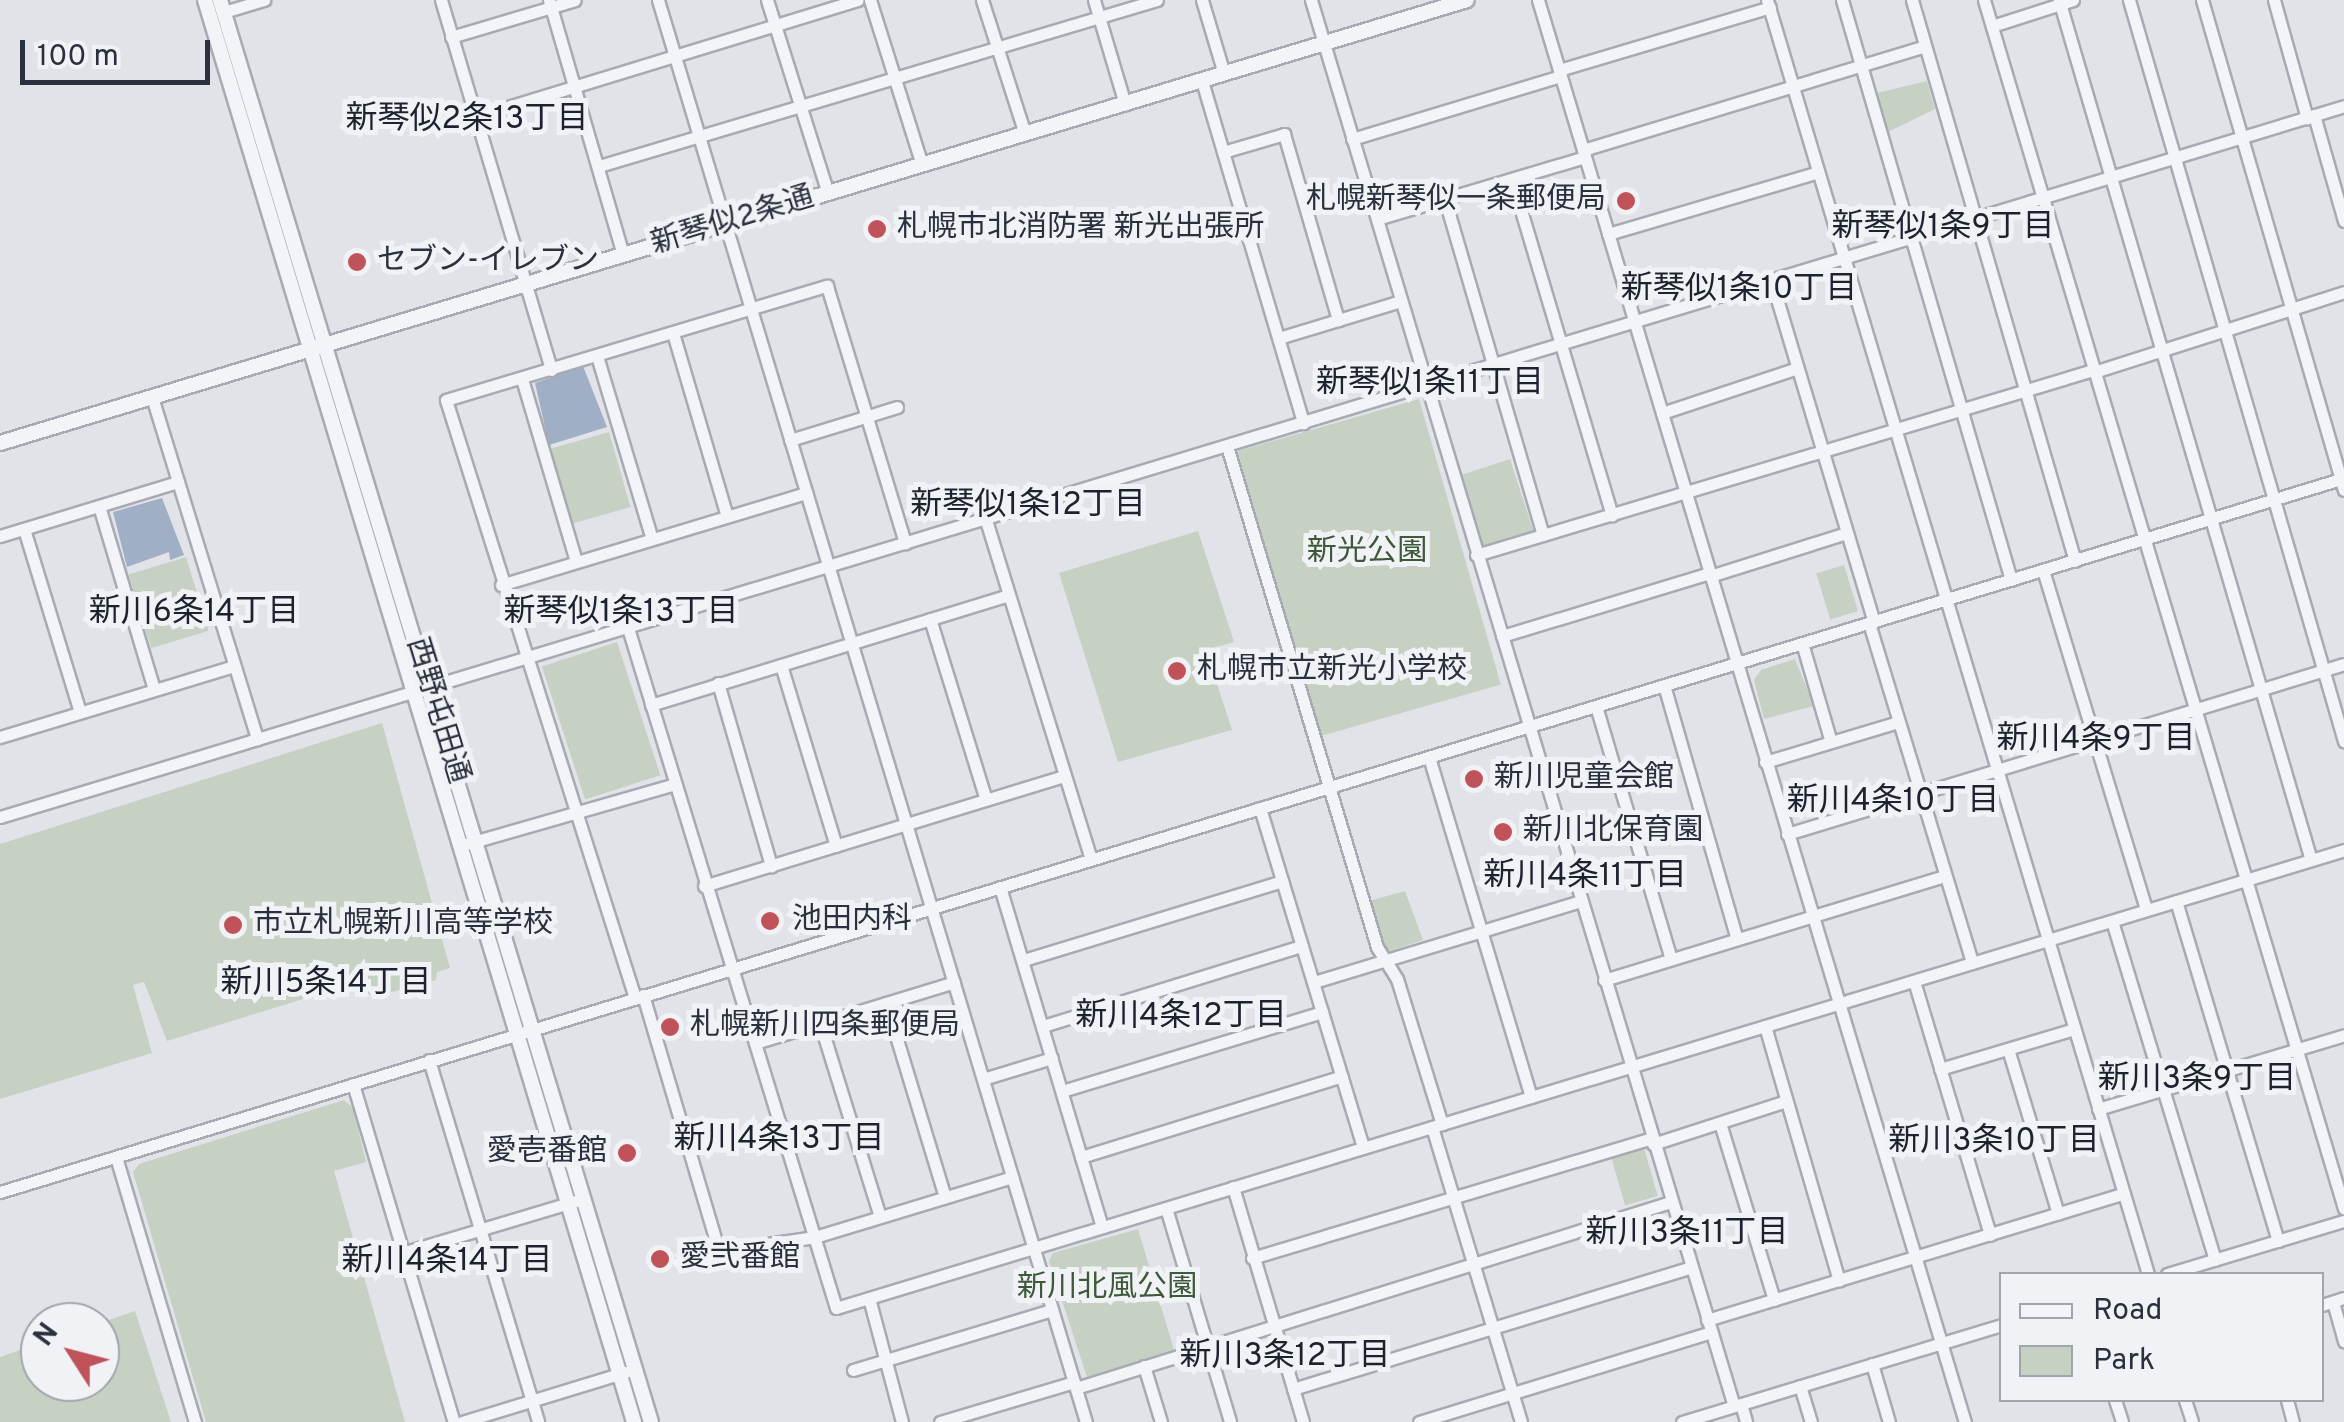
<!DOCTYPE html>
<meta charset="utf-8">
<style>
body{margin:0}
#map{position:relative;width:2344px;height:1422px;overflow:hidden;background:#e1e3e8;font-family:Overpass,"Noto Sans JP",sans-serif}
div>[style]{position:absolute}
.green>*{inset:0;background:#c6d1c3;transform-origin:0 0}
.water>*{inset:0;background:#a0afc5}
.roads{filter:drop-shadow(2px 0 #a7aab2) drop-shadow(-2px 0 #a7aab2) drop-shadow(0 2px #a7aab2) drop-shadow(0 -2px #a7aab2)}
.minor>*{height:11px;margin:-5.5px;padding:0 5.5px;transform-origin:5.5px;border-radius:5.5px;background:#f3f4f7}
.tertiary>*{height:14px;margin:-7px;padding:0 7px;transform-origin:7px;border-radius:7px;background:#f3f4f7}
.dots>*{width:28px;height:28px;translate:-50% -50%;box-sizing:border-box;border:5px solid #f1f2f6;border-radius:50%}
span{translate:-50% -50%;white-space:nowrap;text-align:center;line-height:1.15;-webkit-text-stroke:10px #f1f2f6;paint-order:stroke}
.poi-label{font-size:30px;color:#2b303e}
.right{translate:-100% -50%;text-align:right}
.left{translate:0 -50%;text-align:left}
.street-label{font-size:30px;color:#2b303e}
.park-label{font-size:30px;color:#3d593a}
.neighbourhood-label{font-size:32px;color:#1d222f}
.legend{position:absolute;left:1999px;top:1272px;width:325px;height:130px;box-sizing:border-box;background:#f1f2f6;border:2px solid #a2a4ac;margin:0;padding:12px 18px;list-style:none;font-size:30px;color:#2b303e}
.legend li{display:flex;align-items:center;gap:20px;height:50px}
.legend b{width:50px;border:2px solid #a2a4ac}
.north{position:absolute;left:20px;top:1302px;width:100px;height:100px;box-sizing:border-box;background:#f1f2f6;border:2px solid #a2a4ac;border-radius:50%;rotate:306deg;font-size:28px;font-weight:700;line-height:40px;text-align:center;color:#2b303e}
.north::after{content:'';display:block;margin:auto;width:35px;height:45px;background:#c0535a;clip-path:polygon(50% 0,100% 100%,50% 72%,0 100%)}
.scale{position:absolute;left:20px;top:40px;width:190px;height:45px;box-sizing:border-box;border:5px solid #2b303e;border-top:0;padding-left:12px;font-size:30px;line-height:35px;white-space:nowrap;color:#2b303e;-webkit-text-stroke:8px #f1f2f6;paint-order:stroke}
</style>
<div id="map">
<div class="green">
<div style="clip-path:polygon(1927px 81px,1935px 109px,1888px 132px,1877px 93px)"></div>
<div style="left:1419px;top:399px;width:297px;height:189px;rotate:74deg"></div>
<div style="left:609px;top:432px;width:78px;height:63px;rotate:74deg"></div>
<div style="left:1510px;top:459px;width:76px;height:54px;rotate:72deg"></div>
<div style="clip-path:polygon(1198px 531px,1234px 642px,1206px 650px,1232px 730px,1118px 762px,1059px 573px)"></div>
<div style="left:186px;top:557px;width:77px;height:60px;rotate:73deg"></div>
<div style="left:1844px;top:565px;width:48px;height:29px;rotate:73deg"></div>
<div style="left:617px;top:642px;width:140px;height:79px;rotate:72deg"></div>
<div style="clip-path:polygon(1795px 659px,1814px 706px,1764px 719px,1754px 680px,1761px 670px)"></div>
<div style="clip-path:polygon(382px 723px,450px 968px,437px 972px,436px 980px,377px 996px,342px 987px,167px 1041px,144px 982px,133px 985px,152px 1053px,0 1099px,0 844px)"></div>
<div style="clip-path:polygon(1405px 891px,1423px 940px,1390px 951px,1381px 943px,1369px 901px)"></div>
<div style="clip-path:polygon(344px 1100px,353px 1108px,366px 1162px,334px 1171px,405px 1422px,206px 1422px,133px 1172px,139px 1164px)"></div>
<div style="left:1644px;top:1148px;width:50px;height:34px;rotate:74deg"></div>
<div style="clip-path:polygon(1138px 1229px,1174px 1350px,1087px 1377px,1049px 1261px,1053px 1253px)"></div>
<div style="clip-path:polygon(135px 1311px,171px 1422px,0 1422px,0 1357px,40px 1343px,40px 1382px,100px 1382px,100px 1323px)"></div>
</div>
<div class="water">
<div style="clip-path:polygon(583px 366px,607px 427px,549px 445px,535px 383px)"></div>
<div style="clip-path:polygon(162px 498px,184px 555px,170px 560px,169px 552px,127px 567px,113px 512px)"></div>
</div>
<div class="roads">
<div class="minor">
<div style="left:441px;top:0;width:386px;rotate:73.4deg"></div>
<div style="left:549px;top:0;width:266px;rotate:73.8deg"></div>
<div style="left:658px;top:0;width:1485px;rotate:73.25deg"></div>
<div style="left:767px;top:0;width:202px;rotate:72.5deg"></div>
<div style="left:870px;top:0;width:173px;rotate:72.5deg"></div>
<div style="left:982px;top:0;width:141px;rotate:72.2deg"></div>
<div style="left:1094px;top:0;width:109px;rotate:73.4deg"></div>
<div style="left:1202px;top:0;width:77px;rotate:73.4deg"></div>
<div style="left:1311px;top:0;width:1468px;rotate:73.26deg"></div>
<div style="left:1538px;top:0;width:1485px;rotate:73.29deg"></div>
<div style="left:1767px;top:0;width:1330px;rotate:73.35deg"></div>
<div style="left:1842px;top:0;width:604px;rotate:73.75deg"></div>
<div style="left:1912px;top:0;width:584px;rotate:73.8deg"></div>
<div style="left:1984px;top:0;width:1261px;rotate:73.41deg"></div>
<div style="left:2059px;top:0;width:896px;rotate:73.67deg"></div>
<div style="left:2129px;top:0;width:772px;rotate:73.82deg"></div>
<div style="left:2202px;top:0;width:510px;rotate:73.84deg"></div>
<div style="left:2274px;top:0;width:123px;rotate:74.4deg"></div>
<div style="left:224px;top:12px;width:42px;rotate:-16.7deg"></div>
<div style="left:1992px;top:26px;width:85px;rotate:-17.8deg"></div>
<div style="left:451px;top:37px;width:129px;rotate:-16.6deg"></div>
<div style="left:1559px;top:70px;width:220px;rotate:-16.6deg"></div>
<div style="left:1202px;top:81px;width:357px;rotate:73.5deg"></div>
<div style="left:2314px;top:115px;width:110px;rotate:74.2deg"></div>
<div style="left:475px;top:117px;width:400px;rotate:-17deg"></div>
<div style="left:1352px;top:139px;width:218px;rotate:-16.8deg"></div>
<div style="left:1583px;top:150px;width:357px;rotate:-16.9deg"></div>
<div style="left:1223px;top:152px;width:64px;rotate:-16.4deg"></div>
<div style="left:1284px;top:134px;width:194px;rotate:73.8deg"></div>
<div style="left:599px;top:166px;width:582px;rotate:-16.57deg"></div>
<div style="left:1512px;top:180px;width:350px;rotate:73.4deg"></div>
<div style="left:1445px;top:200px;width:349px;rotate:73.7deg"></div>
<div style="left:1377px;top:219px;width:217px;rotate:-16.6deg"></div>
<div style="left:1608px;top:234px;width:219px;rotate:-16.4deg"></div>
<div style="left:1771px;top:279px;width:358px;rotate:73.3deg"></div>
<div style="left:673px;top:333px;width:191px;rotate:73.6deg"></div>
<div style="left:1279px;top:338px;width:127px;rotate:-16.9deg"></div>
<div style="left:597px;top:356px;width:191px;rotate:73.3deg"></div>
<div style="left:2094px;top:372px;width:262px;rotate:-17.7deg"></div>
<div style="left:522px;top:379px;width:190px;rotate:73.5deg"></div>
<div style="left:152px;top:397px;width:358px;rotate:72.9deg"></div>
<div style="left:1662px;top:413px;width:142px;rotate:-18.4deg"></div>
<div style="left:790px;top:440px;width:112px;rotate:-17.1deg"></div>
<div style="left:1227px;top:446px;width:523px;rotate:73.33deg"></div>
<div style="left:1377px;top:947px;width:38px;rotate:58deg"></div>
<div style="left:1397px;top:979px;width:152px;rotate:72.8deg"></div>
<div style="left:99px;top:506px;width:191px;rotate:73.3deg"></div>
<div style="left:985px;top:517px;width:358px;rotate:72.8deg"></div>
<div style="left:24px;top:529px;width:191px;rotate:73deg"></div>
<div style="left:0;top:536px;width:186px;rotate:-16.9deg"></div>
<div style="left:1476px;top:555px;width:644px;rotate:-16.69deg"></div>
<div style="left:2043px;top:570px;width:355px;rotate:73.1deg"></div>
<div style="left:1710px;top:576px;width:143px;rotate:-17.5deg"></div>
<div style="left:501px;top:585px;width:319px;rotate:-16.8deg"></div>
<div style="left:930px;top:619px;width:189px;rotate:72.8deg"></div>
<div style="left:1869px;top:623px;width:355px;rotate:73.1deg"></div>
<div style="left:628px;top:628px;width:711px;rotate:72.99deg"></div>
<div style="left:836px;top:1308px;width:1576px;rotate:-16.89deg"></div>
<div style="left:1502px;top:636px;width:217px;rotate:-16.9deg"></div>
<div style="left:1802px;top:643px;width:103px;rotate:73.7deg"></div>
<div style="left:781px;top:665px;width:189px;rotate:73.1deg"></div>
<div style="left:718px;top:683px;width:191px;rotate:73.8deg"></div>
<div style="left:1664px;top:685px;width:264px;rotate:74deg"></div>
<div style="left:651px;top:705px;width:374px;rotate:-17.1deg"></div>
<div style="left:1596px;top:706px;width:264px;rotate:73.5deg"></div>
<div style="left:0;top:737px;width:245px;rotate:-16.9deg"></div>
<div style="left:1429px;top:757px;width:355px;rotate:73.3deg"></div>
<div style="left:1765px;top:762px;width:139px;rotate:-16.7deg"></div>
<div style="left:1260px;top:808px;width:355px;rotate:73.1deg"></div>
<div style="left:0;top:817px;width:2449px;rotate:-16.87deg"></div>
<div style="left:1787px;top:834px;width:582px;rotate:-16.97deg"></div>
<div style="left:459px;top:846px;width:225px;rotate:-16deg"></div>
<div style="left:704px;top:886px;width:376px;rotate:-17deg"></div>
<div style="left:1000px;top:887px;width:355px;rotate:73.3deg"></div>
<div style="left:2176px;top:901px;width:355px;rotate:73.3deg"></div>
<div style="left:2112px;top:921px;width:354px;rotate:73.1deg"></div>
<div style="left:1024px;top:960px;width:270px;rotate:-17deg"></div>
<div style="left:1604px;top:980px;width:356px;rotate:-17deg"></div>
<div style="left:1914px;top:981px;width:265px;rotate:73.3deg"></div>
<div style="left:1314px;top:982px;width:278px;rotate:-16.9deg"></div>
<div style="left:643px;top:995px;width:267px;rotate:73.5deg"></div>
<div style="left:719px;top:1251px;width:97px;rotate:-8.3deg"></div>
<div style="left:815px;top:1237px;width:206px;rotate:-16.9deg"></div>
<div style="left:635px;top:998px;width:627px;rotate:-107.54deg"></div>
<div style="left:446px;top:400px;width:398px;rotate:-16.7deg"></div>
<div style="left:827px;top:286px;width:269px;rotate:73.1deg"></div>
<div style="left:886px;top:1003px;width:203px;rotate:73.1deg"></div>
<div style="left:820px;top:1023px;width:203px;rotate:72.8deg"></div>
<div style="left:1043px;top:1026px;width:271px;rotate:-17.2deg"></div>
<div style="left:1765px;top:1026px;width:265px;rotate:73.8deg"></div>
<div style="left:755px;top:1043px;width:208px;rotate:-17deg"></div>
<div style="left:2008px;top:1049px;width:172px;rotate:73.1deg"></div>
<div style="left:429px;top:1060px;width:378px;rotate:73.2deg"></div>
<div style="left:1940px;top:1069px;width:140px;rotate:-16.6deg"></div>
<div style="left:983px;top:1079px;width:72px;rotate:-16.9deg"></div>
<div style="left:353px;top:1084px;width:353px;rotate:73.4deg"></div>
<div style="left:1062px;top:1091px;width:272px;rotate:-16.9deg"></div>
<div style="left:2098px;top:1109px;width:257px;rotate:-16.7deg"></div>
<div style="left:1720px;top:1123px;width:185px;rotate:73deg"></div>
<div style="left:1432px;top:1127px;width:308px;rotate:73.2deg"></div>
<div style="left:1653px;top:1144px;width:140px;rotate:-17.9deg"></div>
<div style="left:116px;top:1157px;width:277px;rotate:73.4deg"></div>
<div style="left:1081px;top:1157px;width:273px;rotate:-17.2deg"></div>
<div style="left:1233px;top:1187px;width:245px;rotate:73.4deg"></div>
<div style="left:0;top:1192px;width:2450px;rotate:-16.94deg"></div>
<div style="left:1166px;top:1208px;width:223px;rotate:73.3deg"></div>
<div style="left:402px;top:1253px;width:181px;rotate:-16.7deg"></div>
<div style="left:1252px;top:1258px;width:417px;rotate:-16.7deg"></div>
<div style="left:2167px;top:1274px;width:185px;rotate:-16.7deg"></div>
<div style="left:869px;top:1298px;width:128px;rotate:75.1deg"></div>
<div style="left:2333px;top:1302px;width:41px;rotate:74.2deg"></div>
<div style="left:2322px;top:1305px;width:23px;rotate:-18deg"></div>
<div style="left:1707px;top:1320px;width:435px;rotate:-16.9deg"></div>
<div style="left:1872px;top:1364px;width:60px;rotate:73.7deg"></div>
<div style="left:1144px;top:1366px;width:59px;rotate:73.1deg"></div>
<div style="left:853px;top:1370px;width:208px;rotate:-16.8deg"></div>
<div style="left:1800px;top:1386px;width:38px;rotate:73deg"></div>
<div style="left:1076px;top:1388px;width:623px;rotate:-17.36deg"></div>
<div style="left:1293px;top:1389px;width:416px;rotate:-17deg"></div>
<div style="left:2115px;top:1400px;width:23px;rotate:72deg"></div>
<div style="left:2185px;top:1400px;width:23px;rotate:72deg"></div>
<div style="left:2287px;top:1400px;width:23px;rotate:75deg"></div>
<div style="left:1741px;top:1404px;width:19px;rotate:74deg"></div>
<div style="left:462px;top:1422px;width:171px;rotate:-17deg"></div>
<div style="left:940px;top:1422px;width:140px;rotate:-16.6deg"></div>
<div style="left:1419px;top:1422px;width:306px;rotate:-17.1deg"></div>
<div style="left:1682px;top:1422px;width:334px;rotate:-16.9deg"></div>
</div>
<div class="tertiary">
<div style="left:205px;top:0;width:1485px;rotate:73.21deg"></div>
<div style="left:220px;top:0;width:1486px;rotate:73.14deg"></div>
<div style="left:0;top:443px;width:1532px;rotate:-16.8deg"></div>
</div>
</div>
<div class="dots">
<div style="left:1626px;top:201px;background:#c0535a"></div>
<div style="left:877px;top:229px;background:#c0535a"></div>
<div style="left:357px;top:262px;background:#c0535a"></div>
<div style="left:1177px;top:671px;background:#c0535a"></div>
<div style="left:1474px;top:779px;background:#c0535a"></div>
<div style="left:1503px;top:832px;background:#c0535a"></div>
<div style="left:770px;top:921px;background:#c0535a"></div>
<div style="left:233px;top:925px;background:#c0535a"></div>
<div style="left:670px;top:1027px;background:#c0535a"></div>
<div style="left:627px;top:1153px;background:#c0535a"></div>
<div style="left:660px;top:1259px;background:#c0535a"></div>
</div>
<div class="poi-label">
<span class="right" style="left:1606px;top:201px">札幌新琴似一条郵便局</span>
<span class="left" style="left:897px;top:229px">札幌市北消防署 新光出張所</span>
<span class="left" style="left:377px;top:262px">セブン-イレブン</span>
<span class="left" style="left:1197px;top:671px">札幌市立新光小学校</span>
<span class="left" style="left:1494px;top:779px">新川児童会館</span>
<span class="left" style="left:1523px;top:832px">新川北保育園</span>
<span class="left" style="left:792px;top:921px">池田内科</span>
<span class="left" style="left:253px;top:925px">市立札幌新川高等学校</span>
<span class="left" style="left:690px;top:1027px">札幌新川四条郵便局</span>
<span class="right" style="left:607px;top:1153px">愛壱番館</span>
<span class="left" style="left:680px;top:1259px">愛弐番館</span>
</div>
<div class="street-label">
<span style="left:733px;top:222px;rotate:-17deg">新琴似2条通</span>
<span style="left:436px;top:711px;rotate:73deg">西野屯田通</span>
</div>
<div class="park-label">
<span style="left:1367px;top:553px">新光公園</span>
<span style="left:1107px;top:1289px">新川北風公園</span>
</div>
<div class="neighbourhood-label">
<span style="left:467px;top:120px">新琴似2条13丁目</span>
<span style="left:1943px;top:228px">新琴似1条9丁目</span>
<span style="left:1739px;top:290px">新琴似1条10丁目</span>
<span style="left:1430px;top:384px">新琴似1条11丁目</span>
<span style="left:1028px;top:506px">新琴似1条12丁目</span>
<span style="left:194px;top:613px">新川6条14丁目</span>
<span style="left:621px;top:613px">新琴似1条13丁目</span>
<span style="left:2096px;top:740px">新川4条9丁目</span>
<span style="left:1893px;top:802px">新川4条10丁目</span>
<span style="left:1585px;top:877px">新川4条11丁目</span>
<span style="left:326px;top:984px">新川5条14丁目</span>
<span style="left:1181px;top:1017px">新川4条12丁目</span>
<span style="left:2197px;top:1080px">新川3条9丁目</span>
<span style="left:779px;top:1140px">新川4条13丁目</span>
<span style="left:1994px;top:1142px">新川3条10丁目</span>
<span style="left:1687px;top:1234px">新川3条11丁目</span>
<span style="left:447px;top:1262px">新川4条14丁目</span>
<span style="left:1285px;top:1357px">新川3条12丁目</span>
</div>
<ul class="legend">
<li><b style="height:12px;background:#f3f4f7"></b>Road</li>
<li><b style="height:28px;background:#c6d1c3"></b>Park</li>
</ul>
<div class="north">N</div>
<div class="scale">100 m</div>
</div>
